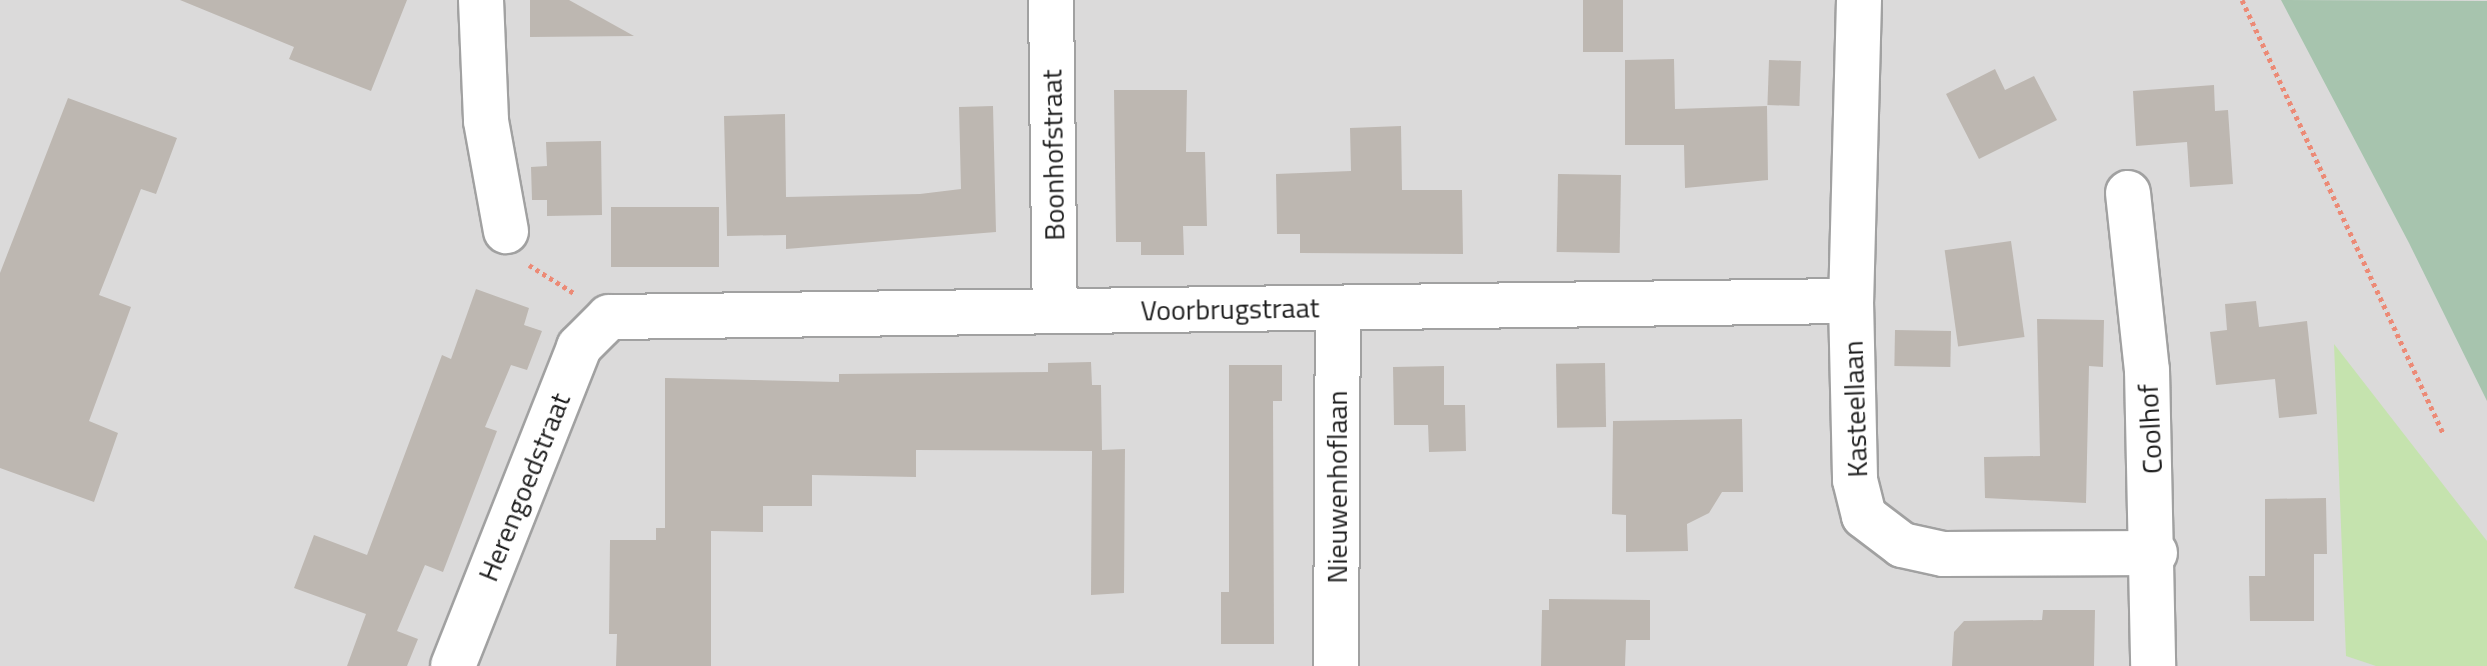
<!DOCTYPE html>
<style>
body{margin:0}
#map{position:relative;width:2487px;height:666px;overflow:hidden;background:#edebe4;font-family:"Titillium Web",sans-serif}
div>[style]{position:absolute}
.residential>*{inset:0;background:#dbdada}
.grass>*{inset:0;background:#c5e3ae}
.cemetery>*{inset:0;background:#a7c4ae}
.building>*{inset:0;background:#bdb7b1;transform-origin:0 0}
.path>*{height:5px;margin-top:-2.5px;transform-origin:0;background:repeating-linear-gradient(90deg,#ec8a76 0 4px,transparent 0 8px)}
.roads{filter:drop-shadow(2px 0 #a1a1a1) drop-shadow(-2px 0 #a1a1a1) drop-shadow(0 2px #a1a1a1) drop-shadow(0 -2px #a1a1a1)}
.street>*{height:44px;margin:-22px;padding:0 22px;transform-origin:22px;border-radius:22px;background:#fff}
span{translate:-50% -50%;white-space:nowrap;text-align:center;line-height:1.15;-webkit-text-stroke:8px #fff;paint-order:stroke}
.street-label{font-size:28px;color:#1d1d1d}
</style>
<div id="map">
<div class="residential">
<div style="clip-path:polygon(0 0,2487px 0,2487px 614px,2473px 666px,0 666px)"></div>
</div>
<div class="grass">
<div style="clip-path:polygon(2334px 344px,2487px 541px,2487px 666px,2376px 666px,2346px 656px)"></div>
</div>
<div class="cemetery">
<div style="clip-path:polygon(2281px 0,2487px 1px,2487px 401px,2409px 243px)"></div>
</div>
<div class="building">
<div style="clip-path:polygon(180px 0,407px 0,371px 91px,289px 59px,294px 47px)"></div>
<div style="clip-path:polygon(530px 0,569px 0,634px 36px,530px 37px)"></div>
<div style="left:1583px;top:0;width:40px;height:52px"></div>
<div style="clip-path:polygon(1674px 59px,1675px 109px,1767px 106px,1768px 180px,1685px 188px,1684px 145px,1625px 145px,1625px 60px)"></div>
<div style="left:1769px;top:60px;width:32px;height:45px;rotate:2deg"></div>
<div style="clip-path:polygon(1995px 69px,2005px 90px,2034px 76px,2057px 120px,1979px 159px,1946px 94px)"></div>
<div style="clip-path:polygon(2214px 85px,2215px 111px,2228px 110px,2233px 184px,2190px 187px,2187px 142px,2136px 146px,2133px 91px)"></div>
<div style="clip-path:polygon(1114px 90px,1187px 90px,1186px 152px,1205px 152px,1207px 226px,1183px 226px,1184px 255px,1141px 255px,1141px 242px,1116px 242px)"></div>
<div style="clip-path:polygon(68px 98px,177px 138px,156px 194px,141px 189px,99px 295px,131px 307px,89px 421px,118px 433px,94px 502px,0 468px,0 273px)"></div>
<div style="clip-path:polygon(993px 106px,996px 232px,786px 249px,786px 235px,727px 236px,724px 116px,785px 114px,786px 197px,920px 194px,961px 189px,959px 107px)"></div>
<div style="clip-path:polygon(1401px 126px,1402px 190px,1462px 190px,1463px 254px,1300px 253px,1300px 234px,1277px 234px,1276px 174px,1351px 171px,1350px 128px)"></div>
<div style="clip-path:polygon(601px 141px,602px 215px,547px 216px,547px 200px,532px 200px,531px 167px,547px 166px,546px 142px)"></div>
<div style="left:1558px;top:174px;width:63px;height:78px;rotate:1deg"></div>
<div style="left:611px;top:207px;width:108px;height:60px"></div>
<div style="left:2011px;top:241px;width:97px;height:67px;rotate:82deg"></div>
<div style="clip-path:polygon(476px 289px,529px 308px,524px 325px,542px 331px,527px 370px,511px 365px,485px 427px,497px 431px,443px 572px,425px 565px,397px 631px,418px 639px,407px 666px,347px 666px,366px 614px,294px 588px,314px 535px,367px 555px,442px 355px,451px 359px)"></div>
<div style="clip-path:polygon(2256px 301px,2259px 327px,2307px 321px,2317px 414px,2279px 418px,2275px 379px,2216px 385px,2210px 332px,2227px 330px,2225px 304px)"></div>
<div style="clip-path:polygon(2037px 319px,2104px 320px,2103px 367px,2089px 366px,2086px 503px,1985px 498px,1984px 457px,2040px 456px)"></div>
<div style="left:1895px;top:330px;width:56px;height:36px;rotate:1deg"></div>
<div style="clip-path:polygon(1091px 362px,1092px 385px,1101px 385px,1102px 450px,1125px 449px,1124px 593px,1091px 595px,1092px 451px,916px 450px,916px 477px,812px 475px,812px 506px,763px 506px,763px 532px,711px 531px,711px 666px,616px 666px,617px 634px,609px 634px,610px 540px,656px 540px,656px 528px,665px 528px,665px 378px,839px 382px,839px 374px,1048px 372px,1048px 363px)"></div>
<div style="left:1605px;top:363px;width:64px;height:49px;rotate:89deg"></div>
<div style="clip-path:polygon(1229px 365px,1282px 365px,1282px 401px,1273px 401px,1274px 644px,1221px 644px,1221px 592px,1229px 592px)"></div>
<div style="clip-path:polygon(1444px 366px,1444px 405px,1465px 405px,1466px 451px,1429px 452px,1428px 425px,1394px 425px,1393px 367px)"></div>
<div style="clip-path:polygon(1742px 419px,1743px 492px,1722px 492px,1709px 513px,1687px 524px,1688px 551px,1626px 552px,1626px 515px,1612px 514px,1613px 421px)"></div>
<div style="clip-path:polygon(2326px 498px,2327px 554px,2314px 554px,2314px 621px,2250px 621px,2249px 576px,2265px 576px,2265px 499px)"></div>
<div style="clip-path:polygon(1549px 599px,1650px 600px,1650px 640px,1626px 640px,1625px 666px,1541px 666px,1542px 610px,1549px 610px)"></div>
<div style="clip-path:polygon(2043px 610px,2095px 610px,2094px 666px,1952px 666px,1954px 632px,1964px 621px,2042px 620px)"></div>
</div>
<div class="path">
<div style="left:2242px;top:0;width:478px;rotate:65.1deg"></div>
<div style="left:529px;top:265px;width:53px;rotate:31.9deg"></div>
</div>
<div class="roads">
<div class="street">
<div style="left:481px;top:0;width:121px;rotate:87.6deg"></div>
<div style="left:486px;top:121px;width:112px;rotate:79.7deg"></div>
<div style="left:1051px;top:0;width:310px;rotate:89.3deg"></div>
<div style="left:1859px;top:0;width:301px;rotate:91.5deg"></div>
<div style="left:1851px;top:301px;width:179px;rotate:88.7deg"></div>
<div style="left:1855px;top:480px;width:37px;rotate:76deg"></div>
<div style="left:1864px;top:516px;width:48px;rotate:37.3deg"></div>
<div style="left:1902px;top:545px;width:42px;rotate:12.4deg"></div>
<div style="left:1943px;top:554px;width:212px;rotate:-0.3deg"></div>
<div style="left:2128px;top:193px;width:178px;rotate:83.9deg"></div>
<div style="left:2147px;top:370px;width:296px;rotate:88.8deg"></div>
<div style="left:453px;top:666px;width:343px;rotate:-68.4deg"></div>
<div style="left:579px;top:347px;width:42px;rotate:-45deg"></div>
<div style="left:609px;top:317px;width:1242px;rotate:-0.74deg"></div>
<div style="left:1336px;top:666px;width:358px;rotate:-89.7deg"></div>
</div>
</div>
<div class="street-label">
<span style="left:1053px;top:155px;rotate:-91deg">Boonhofstraat</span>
<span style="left:1230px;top:309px;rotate:-1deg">Voorbrugstraat</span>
<span style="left:1855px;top:409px;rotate:-92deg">Kasteellaan</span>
<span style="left:2150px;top:429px;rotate:-93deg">Coolhof</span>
<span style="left:524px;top:487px;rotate:-68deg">Herengoedstraat</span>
<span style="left:1337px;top:487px;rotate:-90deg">Nieuwenhoflaan</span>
</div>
</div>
